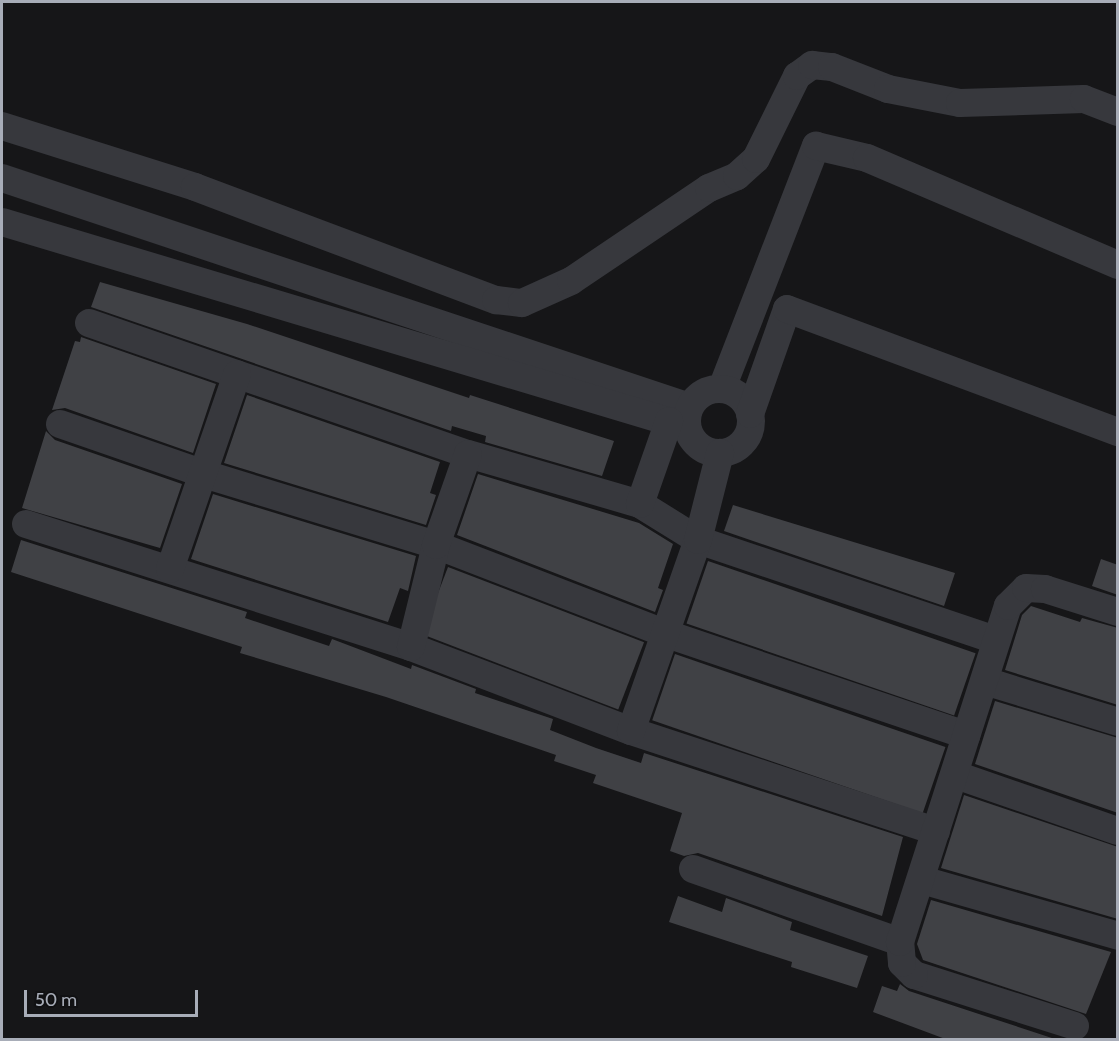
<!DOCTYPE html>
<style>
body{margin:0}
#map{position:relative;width:1119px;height:1041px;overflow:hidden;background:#161618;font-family:Cabin,sans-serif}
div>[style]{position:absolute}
.building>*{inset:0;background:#404145;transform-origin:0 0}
.minor>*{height:28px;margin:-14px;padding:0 14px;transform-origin:14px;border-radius:14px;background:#37383d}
.minor>.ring{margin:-14px;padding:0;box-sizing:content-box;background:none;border:28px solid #37383d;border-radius:50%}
span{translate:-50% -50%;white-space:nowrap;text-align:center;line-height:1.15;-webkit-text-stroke:4.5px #111113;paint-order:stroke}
.frame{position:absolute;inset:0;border:3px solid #a8adb8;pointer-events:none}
.scale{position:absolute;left:24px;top:990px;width:174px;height:27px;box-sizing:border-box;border:3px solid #a8adb8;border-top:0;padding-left:8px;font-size:18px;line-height:21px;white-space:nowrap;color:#a8adb8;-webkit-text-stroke:4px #111113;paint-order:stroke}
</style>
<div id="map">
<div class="building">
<div style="clip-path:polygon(100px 282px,247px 324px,469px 398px,470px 395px,614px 441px,602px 476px,485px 442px,486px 436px,452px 426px,451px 431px,91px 307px)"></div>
<div style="clip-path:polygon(81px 337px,216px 384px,193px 453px,65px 408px,52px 410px,75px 341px,80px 342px)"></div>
<div style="clip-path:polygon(247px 395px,440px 462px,430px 493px,436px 495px,426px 525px,224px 463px)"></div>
<div style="clip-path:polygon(46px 431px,55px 440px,182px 484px,160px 548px,22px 508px)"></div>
<div style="clip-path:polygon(478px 474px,639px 523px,673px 544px,658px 588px,663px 590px,655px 612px,457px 535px)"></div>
<div style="clip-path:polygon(213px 494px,416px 556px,408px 591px,400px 588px,388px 622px,191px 559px)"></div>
<div style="clip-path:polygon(733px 505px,955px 573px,944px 606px,724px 531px)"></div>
<div style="clip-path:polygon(21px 540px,247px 612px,245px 618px,329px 646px,332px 639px,411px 669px,412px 665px,476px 689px,475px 693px,553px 719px,550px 730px,596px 748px,641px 763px,644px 753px,903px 837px,882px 916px,698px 853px,684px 856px,670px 851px,682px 813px,593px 783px,596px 775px,554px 761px,556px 755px,386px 697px,240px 653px,242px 647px,11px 572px)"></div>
<div style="clip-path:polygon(1101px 559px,1118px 565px,1118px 595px,1092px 586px)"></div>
<div style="left:708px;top:561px;width:283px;height:66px;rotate:19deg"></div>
<div style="left:448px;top:567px;width:210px;height:72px;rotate:21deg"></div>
<div style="clip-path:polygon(1031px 606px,1080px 622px,1082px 618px,1118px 628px,1118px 705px,1005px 670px,1022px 615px)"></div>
<div style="left:675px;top:654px;width:286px;height:70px;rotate:19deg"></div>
<div style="clip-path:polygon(995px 701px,1118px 738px,1118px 813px,975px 764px)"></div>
<div style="clip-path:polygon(964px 795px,1118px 847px,1118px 919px,941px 868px)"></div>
<div style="clip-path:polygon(678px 896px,722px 912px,726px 898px,792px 922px,790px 930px,868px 956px,857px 988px,791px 967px,792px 962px,669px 922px)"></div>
<div style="clip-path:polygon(931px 900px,1111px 952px,1086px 1014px,923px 960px,917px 944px)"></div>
<div style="clip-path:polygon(900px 984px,909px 991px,1058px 1040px,948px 1040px,873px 1012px,882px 986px,897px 991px)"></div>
</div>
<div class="minor">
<div style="left:2px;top:126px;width:202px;rotate:17.5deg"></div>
<div style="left:195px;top:187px;width:322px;rotate:20.6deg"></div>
<div style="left:496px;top:300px;width:26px;rotate:7deg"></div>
<div style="left:522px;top:303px;width:54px;rotate:-24.2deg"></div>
<div style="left:571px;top:281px;width:166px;rotate:-34deg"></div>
<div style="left:709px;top:188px;width:30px;rotate:-23deg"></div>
<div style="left:737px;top:176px;width:25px;rotate:-42deg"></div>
<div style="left:756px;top:159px;width:93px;rotate:-63.7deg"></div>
<div style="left:797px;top:76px;width:19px;rotate:-36deg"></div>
<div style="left:812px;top:65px;width:20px;rotate:6deg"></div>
<div style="left:832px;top:67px;width:60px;rotate:21.4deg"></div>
<div style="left:888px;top:89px;width:73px;rotate:11deg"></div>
<div style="left:960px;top:103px;width:124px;rotate:-1.8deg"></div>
<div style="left:1084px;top:99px;width:36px;rotate:21deg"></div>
<div style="left:2px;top:178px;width:724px;rotate:18.43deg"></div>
<div style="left:2px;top:222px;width:715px;rotate:16.66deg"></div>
<div style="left:89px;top:323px;width:401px;rotate:19.1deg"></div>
<div style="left:468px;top:454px;width:179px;rotate:16.2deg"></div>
<div style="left:640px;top:504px;width:68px;rotate:31.8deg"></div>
<div style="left:698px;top:540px;width:313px;rotate:18.6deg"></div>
<div style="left:722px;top:388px;width:260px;rotate:-68.8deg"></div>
<div style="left:816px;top:146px;width:52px;rotate:13.2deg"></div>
<div style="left:867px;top:158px;width:273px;rotate:23.1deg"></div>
<div class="ring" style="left:687px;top:389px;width:36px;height:36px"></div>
<div style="left:750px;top:414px;width:111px;rotate:-70.6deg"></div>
<div style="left:787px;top:309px;width:353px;rotate:20.4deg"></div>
<div style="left:60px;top:424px;width:152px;rotate:19.1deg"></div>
<div style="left:204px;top:474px;width:243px;rotate:17deg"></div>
<div style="left:436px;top:545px;width:248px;rotate:21.1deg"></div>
<div style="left:667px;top:634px;width:316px;rotate:18.7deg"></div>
<div style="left:640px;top:504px;width:88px;rotate:-70.7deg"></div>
<div style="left:26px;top:524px;width:404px;rotate:17.7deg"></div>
<div style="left:411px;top:647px;width:235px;rotate:20.9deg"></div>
<div style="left:631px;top:731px;width:321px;rotate:18.2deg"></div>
<div style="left:170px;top:569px;width:206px;rotate:-71deg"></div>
<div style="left:411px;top:647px;width:105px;rotate:-76.2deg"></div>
<div style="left:436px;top:545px;width:96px;rotate:-70.6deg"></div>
<div style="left:985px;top:681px;width:139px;rotate:17.1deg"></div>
<div style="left:631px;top:731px;width:202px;rotate:-70.7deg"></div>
<div style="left:698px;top:540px;width:90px;rotate:-75.8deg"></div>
<div style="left:956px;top:775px;width:171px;rotate:19.1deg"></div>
<div style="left:693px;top:869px;width:219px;rotate:19.4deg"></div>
<div style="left:922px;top:880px;width:204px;rotate:15.9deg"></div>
<div style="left:1075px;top:1026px;width:169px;rotate:-162.4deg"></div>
<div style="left:914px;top:975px;width:17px;rotate:-135deg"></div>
<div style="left:902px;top:963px;width:21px;rotate:-95deg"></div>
<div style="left:900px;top:942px;width:353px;rotate:-72.2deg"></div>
<div style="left:1008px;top:606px;width:25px;rotate:-45deg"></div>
<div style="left:1026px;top:588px;width:19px;rotate:3deg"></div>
<div style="left:1045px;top:589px;width:77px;rotate:17.5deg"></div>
</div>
<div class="frame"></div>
<div class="scale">50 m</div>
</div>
